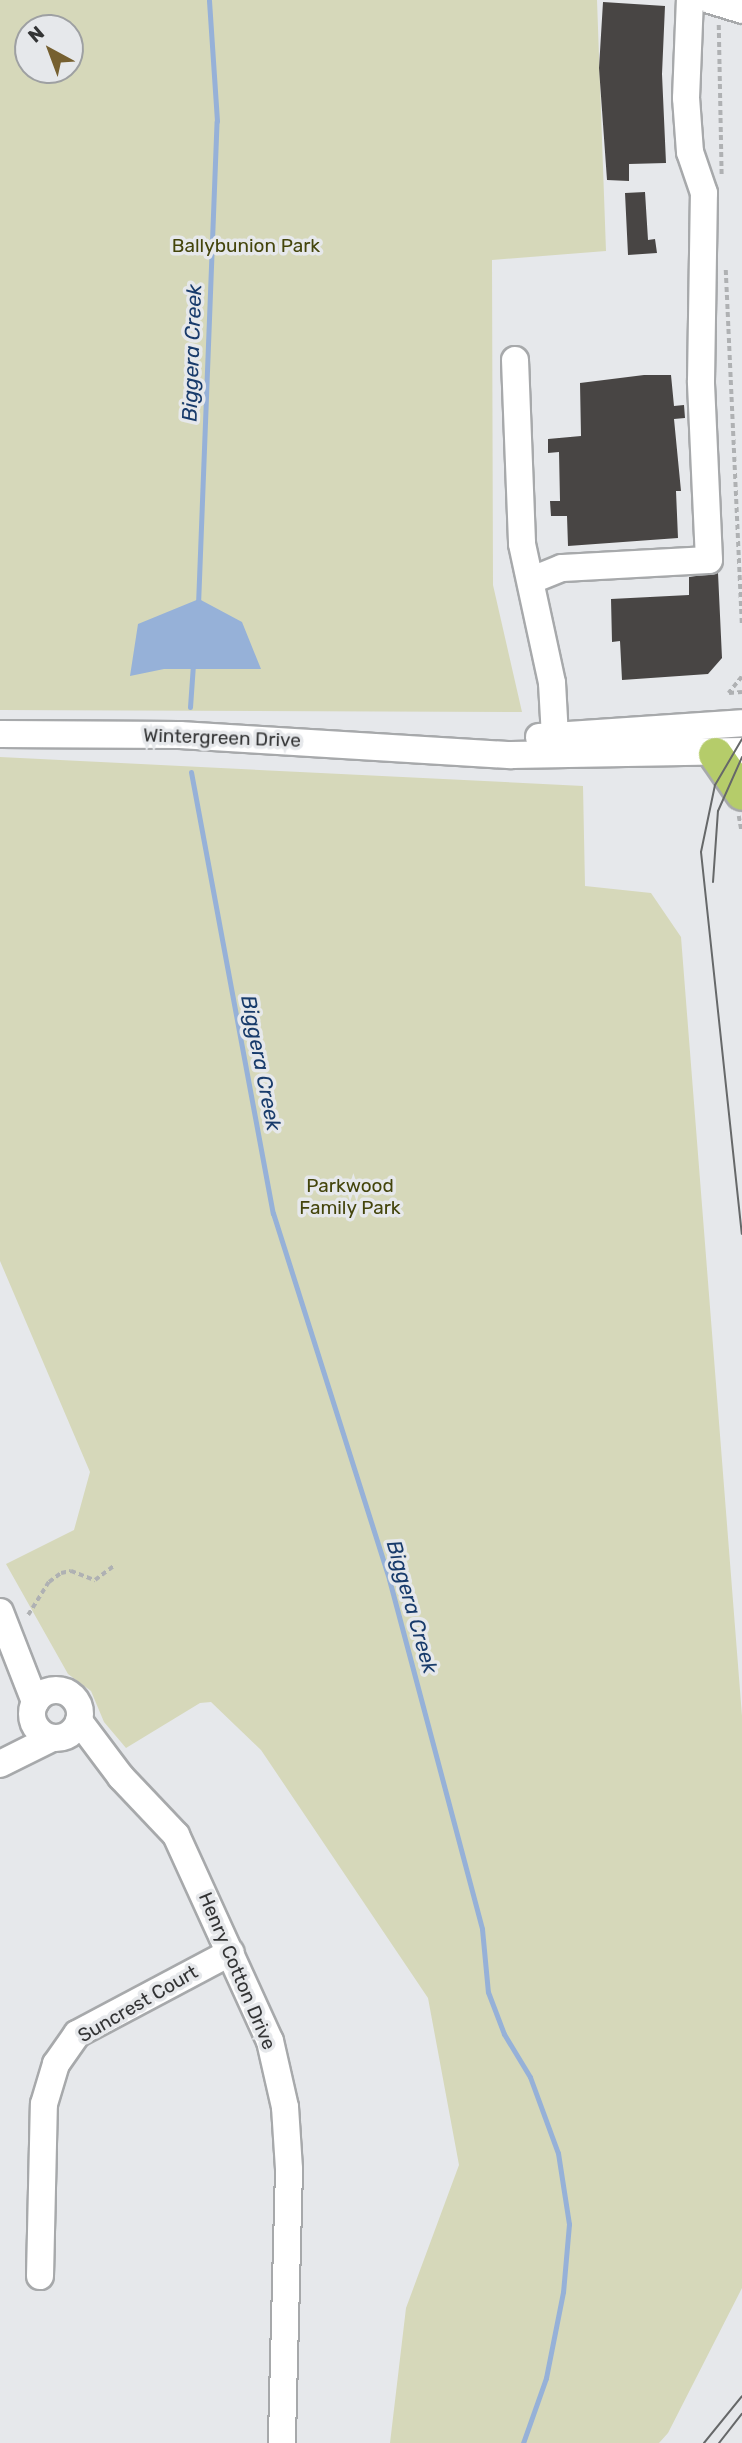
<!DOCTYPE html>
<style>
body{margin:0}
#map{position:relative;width:742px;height:2443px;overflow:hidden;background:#e6e8eb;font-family:Rubik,sans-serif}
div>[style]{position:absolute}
.green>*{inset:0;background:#d6d8ba}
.water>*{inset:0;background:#96b1d8}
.stream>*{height:5px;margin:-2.5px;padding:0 2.5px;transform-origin:2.5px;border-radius:2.5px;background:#96b1d8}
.building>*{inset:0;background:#484544}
.path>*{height:3.5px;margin-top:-1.75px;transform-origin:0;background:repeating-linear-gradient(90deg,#afb1b3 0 5px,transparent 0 8.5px)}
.roads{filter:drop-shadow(2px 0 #a7a9ab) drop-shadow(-2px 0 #a7a9ab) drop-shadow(0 2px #a7a9ab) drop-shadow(0 -2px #a7a9ab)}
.minor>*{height:26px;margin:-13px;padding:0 13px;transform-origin:13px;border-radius:13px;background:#fff}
.minor>.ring{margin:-13px;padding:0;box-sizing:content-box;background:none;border:26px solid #fff;border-radius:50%}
.major>*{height:33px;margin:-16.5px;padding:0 16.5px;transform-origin:16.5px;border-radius:16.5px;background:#b5cc6a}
.tram>*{height:2px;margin:-1px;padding:0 1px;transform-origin:1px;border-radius:1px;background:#666869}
span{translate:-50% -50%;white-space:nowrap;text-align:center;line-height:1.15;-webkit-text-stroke:7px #e6e8eb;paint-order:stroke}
.park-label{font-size:19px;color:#44450c}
.street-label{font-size:19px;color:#333435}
.water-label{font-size:21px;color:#183b6b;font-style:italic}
.north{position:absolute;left:14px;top:14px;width:70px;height:70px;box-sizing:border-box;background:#e6e8eb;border:2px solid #9ea0a2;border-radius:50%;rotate:319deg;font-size:19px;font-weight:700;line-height:28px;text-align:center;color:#333435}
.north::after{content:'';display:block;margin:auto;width:24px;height:32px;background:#766030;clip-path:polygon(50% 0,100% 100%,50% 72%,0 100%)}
</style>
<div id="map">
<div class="green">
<div style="clip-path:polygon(evenodd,0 0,597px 0,606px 251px,492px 260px,493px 585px,522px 712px,0 710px,0 0,28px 28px,70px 28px,70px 70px,28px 70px,28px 28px)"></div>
<div style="clip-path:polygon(0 757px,583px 786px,585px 886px,651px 893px,681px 937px,742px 1716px,742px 2288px,668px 2433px,659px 2443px,390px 2443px,406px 2308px,459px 2165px,428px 1998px,261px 1750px,211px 1702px,200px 1703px,126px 1748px,104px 1722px,91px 1691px,68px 1674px,6px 1564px,74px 1530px,90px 1472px,0 1261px)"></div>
</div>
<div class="water">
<div style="clip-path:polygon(199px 599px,242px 622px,261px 669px,164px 669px,130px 676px,138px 624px)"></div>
</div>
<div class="stream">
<div style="left:198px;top:605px;width:484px;rotate:-87.8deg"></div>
<div style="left:217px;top:121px;width:121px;rotate:-93.8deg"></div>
<div style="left:190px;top:707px;width:43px;rotate:-86deg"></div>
<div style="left:191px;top:772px;width:449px;rotate:79.5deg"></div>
<div style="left:273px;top:1213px;width:384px;rotate:72.4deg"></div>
<div style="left:389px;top:1579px;width:362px;rotate:75.1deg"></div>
<div style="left:482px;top:1929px;width:63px;rotate:84.6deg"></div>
<div style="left:488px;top:1992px;width:45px;rotate:69.1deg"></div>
<div style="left:504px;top:2034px;width:50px;rotate:58.8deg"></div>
<div style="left:530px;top:2077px;width:81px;rotate:69.8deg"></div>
<div style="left:558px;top:2153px;width:72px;rotate:81.2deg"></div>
<div style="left:569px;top:2224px;width:68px;rotate:95deg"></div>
<div style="left:563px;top:2292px;width:88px;rotate:101.2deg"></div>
<div style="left:546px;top:2378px;width:69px;rotate:109.5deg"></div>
</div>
<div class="building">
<div style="clip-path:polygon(603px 2px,665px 6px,662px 74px,666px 163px,629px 164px,629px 181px,607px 180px,599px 68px)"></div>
<div style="clip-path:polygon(645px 192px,648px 240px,655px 239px,657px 253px,628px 255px,625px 193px)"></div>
<div style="clip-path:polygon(644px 375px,671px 375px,674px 406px,684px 405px,685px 418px,674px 419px,681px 491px,676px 491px,678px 538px,568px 546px,567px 516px,551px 516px,550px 501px,560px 501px,559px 452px,548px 453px,548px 439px,581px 436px,580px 383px)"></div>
<div style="clip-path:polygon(718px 573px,722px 658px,708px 674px,622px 680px,620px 641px,612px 642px,611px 599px,689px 595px,689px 577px)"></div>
</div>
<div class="path">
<div style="left:719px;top:25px;width:150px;rotate:88.9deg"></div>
<div style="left:726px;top:270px;width:354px;rotate:87.4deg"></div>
<div style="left:742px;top:677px;width:21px;rotate:129deg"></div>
<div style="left:729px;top:693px;width:13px;rotate:-4deg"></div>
<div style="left:739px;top:816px;width:17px;rotate:80deg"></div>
<div style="left:28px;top:1615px;width:39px;rotate:-58deg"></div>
<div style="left:49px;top:1582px;width:15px;rotate:-37deg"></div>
<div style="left:61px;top:1573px;width:10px;rotate:-11deg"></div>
<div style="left:71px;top:1571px;width:26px;rotate:21deg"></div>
<div style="left:95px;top:1580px;width:25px;rotate:-37deg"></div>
</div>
<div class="roads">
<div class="minor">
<div style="left:710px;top:0;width:34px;rotate:17deg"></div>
<div style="left:515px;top:360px;width:184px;rotate:87.8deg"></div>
<div style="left:522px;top:544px;width:142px;rotate:77.8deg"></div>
<div style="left:552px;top:683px;width:53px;rotate:86.8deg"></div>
<div style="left:532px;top:580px;width:32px;rotate:-22deg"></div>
<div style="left:562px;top:568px;width:147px;rotate:-3.1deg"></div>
<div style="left:709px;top:560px;width:179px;rotate:-92.6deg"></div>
<div style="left:701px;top:381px;width:188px;rotate:-89.1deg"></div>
<div style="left:704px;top:193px;width:43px;rotate:-108.9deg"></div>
<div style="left:690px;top:152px;width:54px;rotate:-94.2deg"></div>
<div style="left:686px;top:98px;width:98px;rotate:-87.7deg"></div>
<div style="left:0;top:734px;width:180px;rotate:0.3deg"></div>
<div style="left:180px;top:735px;width:332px;rotate:3.5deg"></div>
<div style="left:511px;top:755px;width:231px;rotate:-1deg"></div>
<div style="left:539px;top:737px;width:203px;rotate:-3.9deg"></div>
<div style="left:0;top:1612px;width:97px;rotate:68.7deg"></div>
<div class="ring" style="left:32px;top:1690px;width:22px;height:22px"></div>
<div style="left:79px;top:1721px;width:70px;rotate:53.1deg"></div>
<div style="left:121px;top:1777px;width:80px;rotate:46.5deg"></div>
<div style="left:176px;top:1835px;width:226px;rotate:65.5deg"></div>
<div style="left:270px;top:2041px;width:68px;rotate:77.2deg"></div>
<div style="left:285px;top:2107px;width:62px;rotate:86.3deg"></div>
<div style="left:289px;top:2169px;width:274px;rotate:91.5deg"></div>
<div style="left:0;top:1764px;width:58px;rotate:-26.6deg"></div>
<div style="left:40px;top:2276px;width:172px;rotate:-88.7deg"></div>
<div style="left:44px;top:2104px;width:42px;rotate:-73.3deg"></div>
<div style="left:56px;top:2064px;width:37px;rotate:-55deg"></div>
<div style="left:77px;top:2034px;width:174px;rotate:-28deg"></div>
</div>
<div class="major">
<div style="left:715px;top:754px;width:47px;rotate:55.3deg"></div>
</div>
</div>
<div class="tram">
<div style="left:742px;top:739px;width:53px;rotate:120.4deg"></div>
<div style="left:715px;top:785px;width:68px;rotate:101.8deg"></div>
<div style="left:701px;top:852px;width:384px;rotate:83.9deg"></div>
<div style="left:713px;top:882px;width:71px;rotate:-86deg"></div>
<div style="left:718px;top:811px;width:59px;rotate:-66deg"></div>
<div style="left:704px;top:2443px;width:60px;rotate:-51deg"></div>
<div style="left:719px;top:2443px;width:37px;rotate:-52deg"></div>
</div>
<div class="park-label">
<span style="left:246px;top:246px">Ballybunion Park</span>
<span style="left:350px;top:1197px">Parkwood<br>Family Park</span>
</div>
<div class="street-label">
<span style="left:222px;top:738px;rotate:2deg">Wintergreen Drive</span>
<span style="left:237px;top:1971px;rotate:67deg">Henry Cotton Drive</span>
<span style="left:138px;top:2004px;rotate:-30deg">Suncrest Court</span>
</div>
<div class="water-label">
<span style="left:192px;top:353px;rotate:-88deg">Biggera Creek</span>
<span style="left:261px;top:1063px;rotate:79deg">Biggera Creek</span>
<span style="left:412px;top:1607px;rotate:74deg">Biggera Creek</span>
</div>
<div class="north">N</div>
</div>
